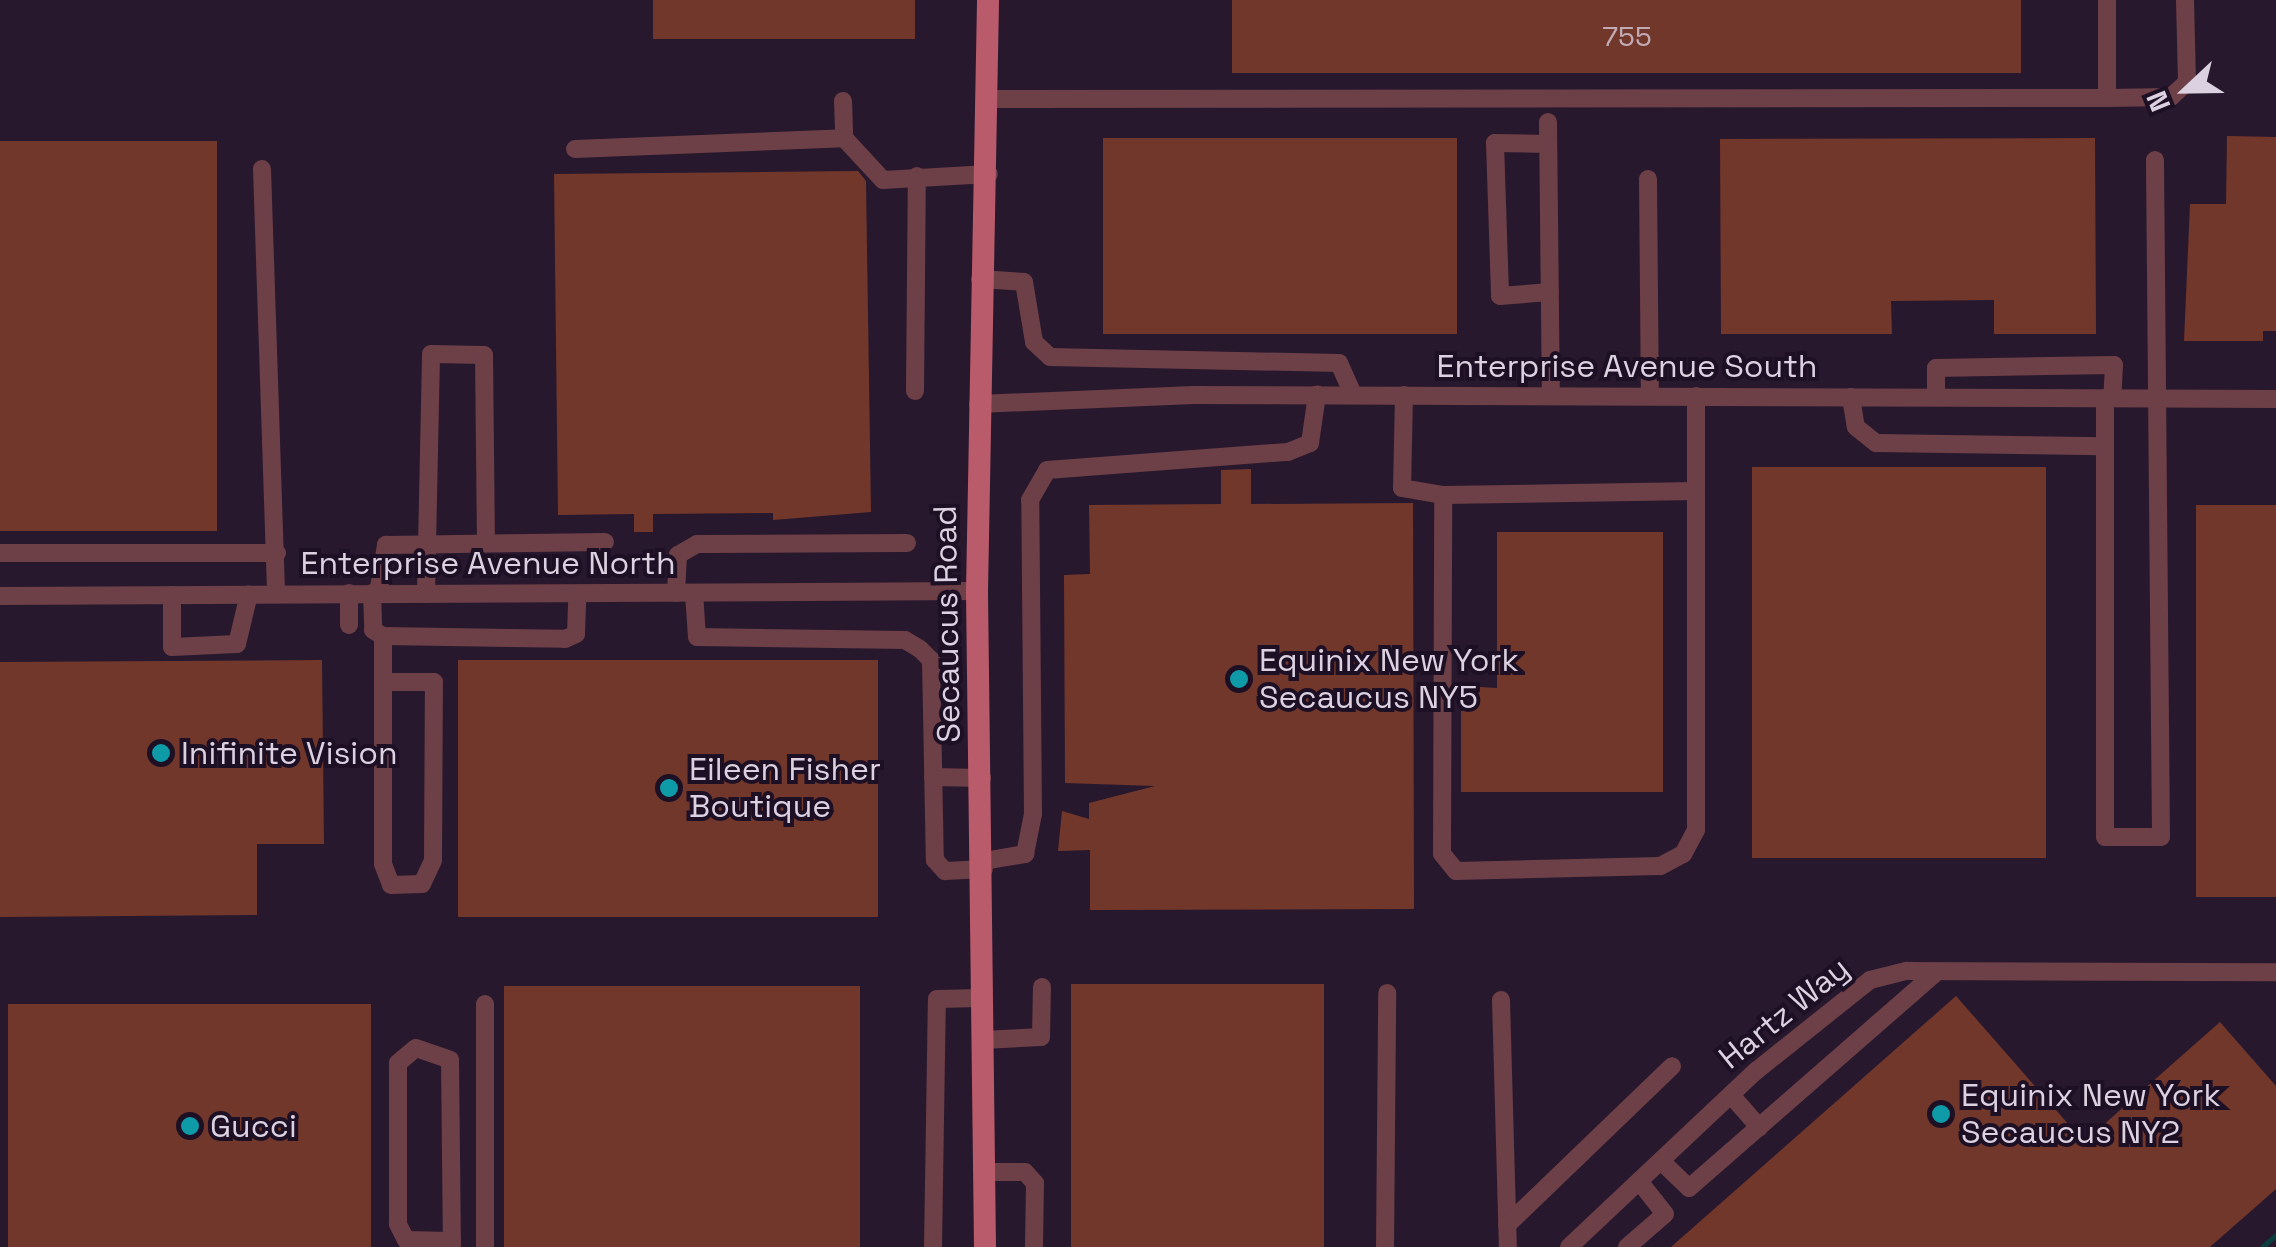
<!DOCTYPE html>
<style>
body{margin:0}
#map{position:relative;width:2276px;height:1247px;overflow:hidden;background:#27182e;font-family:"Space Grotesk",sans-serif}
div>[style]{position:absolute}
.stream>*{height:5px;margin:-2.5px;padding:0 2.5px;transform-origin:2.5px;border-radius:2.5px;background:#0a3d3e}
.building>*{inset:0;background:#72372b;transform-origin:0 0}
.minor>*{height:18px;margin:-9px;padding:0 9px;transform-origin:9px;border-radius:9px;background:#6d3f46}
.major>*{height:22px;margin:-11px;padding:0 11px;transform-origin:11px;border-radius:11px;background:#ba5b6b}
.dots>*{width:28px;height:28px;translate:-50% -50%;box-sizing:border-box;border:5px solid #1d0f24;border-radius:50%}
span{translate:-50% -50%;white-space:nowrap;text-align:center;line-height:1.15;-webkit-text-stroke:8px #1d0f24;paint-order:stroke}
.number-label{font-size:28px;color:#c1aab3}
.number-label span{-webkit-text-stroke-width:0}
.street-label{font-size:32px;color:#dbd1e0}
.poi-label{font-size:32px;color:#dbd1e0}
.left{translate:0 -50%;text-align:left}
.north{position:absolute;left:2136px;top:40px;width:100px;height:100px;-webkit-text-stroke:8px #1d0f24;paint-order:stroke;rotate:248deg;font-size:28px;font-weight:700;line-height:40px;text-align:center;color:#dbd1e0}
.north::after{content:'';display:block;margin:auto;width:35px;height:45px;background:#dbd1e0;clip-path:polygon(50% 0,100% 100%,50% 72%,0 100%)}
</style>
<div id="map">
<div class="stream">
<div style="left:2262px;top:1247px;width:18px;rotate:-41deg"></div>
</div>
<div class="building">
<div style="left:653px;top:0;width:262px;height:39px"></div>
<div style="left:1232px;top:0;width:789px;height:73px"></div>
<div style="clip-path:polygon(2227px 136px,2276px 137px,2276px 331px,2263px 331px,2263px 341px,2184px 341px,2190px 204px,2226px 204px)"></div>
<div style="left:1457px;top:138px;width:196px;height:354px;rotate:90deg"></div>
<div style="clip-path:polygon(2095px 138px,2096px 334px,1994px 334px,1994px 300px,1891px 301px,1892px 334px,1721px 334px,1720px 139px)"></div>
<div style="left:217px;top:141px;width:390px;height:217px;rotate:90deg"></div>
<div style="clip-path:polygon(858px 171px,866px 181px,871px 512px,773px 520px,773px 513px,653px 514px,653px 532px,634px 532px,634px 514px,558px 515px,554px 174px)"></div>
<div style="left:1752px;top:467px;width:294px;height:391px"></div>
<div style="clip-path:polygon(1251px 469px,1251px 504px,1413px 503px,1414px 909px,1090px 910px,1090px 850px,1058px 851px,1062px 811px,1089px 819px,1089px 803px,1155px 786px,1065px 783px,1064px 575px,1090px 574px,1089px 505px,1221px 504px,1221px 470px)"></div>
<div style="left:2196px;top:505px;width:80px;height:392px"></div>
<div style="clip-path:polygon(1497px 532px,1663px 532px,1663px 792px,1461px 792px,1461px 711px,1474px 711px,1480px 687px,1497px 688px)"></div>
<div style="clip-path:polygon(322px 660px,324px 844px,257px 844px,257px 915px,0 917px,0 662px)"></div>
<div style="left:458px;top:660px;width:420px;height:257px"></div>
<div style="left:1071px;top:984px;width:253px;height:263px"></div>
<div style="left:860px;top:986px;width:261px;height:356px;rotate:90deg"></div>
<div style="clip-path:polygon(1956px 996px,2084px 1142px,2220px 1022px,2276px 1086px,2276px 1189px,2210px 1247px,1671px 1247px)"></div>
<div style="left:8px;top:1004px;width:363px;height:243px"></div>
</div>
<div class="minor">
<div style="left:2107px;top:98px;width:64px;rotate:-0.9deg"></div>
<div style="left:2171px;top:97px;width:22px;rotate:-43deg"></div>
<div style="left:2187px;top:82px;width:82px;rotate:-91.4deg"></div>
<div style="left:988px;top:99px;width:1119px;rotate:-0.05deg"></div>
<div style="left:2107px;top:98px;width:98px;rotate:-90deg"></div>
<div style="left:843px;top:101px;width:37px;rotate:88deg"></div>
<div style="left:844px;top:138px;width:57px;rotate:47.1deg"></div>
<div style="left:883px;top:180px;width:106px;rotate:-3.2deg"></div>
<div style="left:1548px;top:122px;width:274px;rotate:89.4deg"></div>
<div style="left:1548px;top:144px;width:53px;rotate:-178.9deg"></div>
<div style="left:1495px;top:143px;width:153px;rotate:88.1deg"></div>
<div style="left:1500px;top:296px;width:50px;rotate:-4.6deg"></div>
<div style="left:575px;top:149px;width:269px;rotate:-2.3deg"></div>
<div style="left:262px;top:169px;width:425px;rotate:88.1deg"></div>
<div style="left:1648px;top:179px;width:217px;rotate:89.5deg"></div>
<div style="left:980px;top:279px;width:44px;rotate:3.9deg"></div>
<div style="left:1024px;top:282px;width:61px;rotate:80.5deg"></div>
<div style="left:1034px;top:342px;width:22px;rotate:43deg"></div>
<div style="left:1050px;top:357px;width:289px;rotate:1.2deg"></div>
<div style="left:1339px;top:363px;width:35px;rotate:66deg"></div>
<div style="left:915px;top:391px;width:215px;rotate:-89.5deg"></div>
<div style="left:1404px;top:395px;width:93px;rotate:91.2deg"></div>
<div style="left:1402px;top:488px;width:42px;rotate:9.7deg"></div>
<div style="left:1696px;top:396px;width:434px;rotate:90deg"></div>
<div style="left:1696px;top:830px;width:27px;rotate:118deg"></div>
<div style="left:1683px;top:854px;width:26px;rotate:152deg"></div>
<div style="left:1660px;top:866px;width:204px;rotate:178.6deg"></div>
<div style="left:1456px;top:871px;width:22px;rotate:-129deg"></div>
<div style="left:1442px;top:854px;width:359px;rotate:-89.8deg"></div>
<div style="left:1443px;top:495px;width:253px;rotate:-0.9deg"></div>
<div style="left:1851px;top:397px;width:30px;rotate:81deg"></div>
<div style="left:1856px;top:427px;width:26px;rotate:39deg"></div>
<div style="left:1876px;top:443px;width:229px;rotate:0.8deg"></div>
<div style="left:1936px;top:397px;width:29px;rotate:-90deg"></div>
<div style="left:1936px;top:368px;width:178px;rotate:-1deg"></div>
<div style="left:2114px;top:365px;width:33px;rotate:93deg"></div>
<div style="left:2105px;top:398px;width:439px;rotate:90deg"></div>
<div style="left:2105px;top:837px;width:56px"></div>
<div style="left:2161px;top:837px;width:677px;rotate:-90.51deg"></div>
<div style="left:978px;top:404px;width:216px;rotate:-2.4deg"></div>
<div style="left:1194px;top:395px;width:1082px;rotate:0.21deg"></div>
<div style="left:0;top:553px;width:277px"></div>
<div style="left:372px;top:593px;width:37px;rotate:88deg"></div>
<div style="left:373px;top:630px;width:12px;rotate:31deg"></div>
<div style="left:383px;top:636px;width:182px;rotate:0.9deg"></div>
<div style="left:565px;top:639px;width:12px;rotate:-24deg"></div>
<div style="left:576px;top:634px;width:38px;rotate:-88deg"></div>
<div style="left:676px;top:593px;width:38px;rotate:-87deg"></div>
<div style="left:678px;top:555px;width:22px;rotate:-30deg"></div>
<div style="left:697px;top:544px;width:210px;rotate:-0.3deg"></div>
<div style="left:694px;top:593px;width:44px;rotate:86.1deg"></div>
<div style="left:697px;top:637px;width:208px;rotate:0.8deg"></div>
<div style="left:905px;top:640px;width:17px;rotate:31deg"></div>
<div style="left:920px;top:649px;width:16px;rotate:45deg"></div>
<div style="left:931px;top:660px;width:200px;rotate:88.9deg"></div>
<div style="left:935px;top:860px;width:15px;rotate:48deg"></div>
<div style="left:945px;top:871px;width:39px;rotate:-3deg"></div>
<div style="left:378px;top:594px;width:50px;rotate:-80.7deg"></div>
<div style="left:386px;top:545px;width:219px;rotate:-0.8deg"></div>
<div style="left:426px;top:594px;width:240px;rotate:-88.8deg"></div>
<div style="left:431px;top:354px;width:53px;rotate:1.1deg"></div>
<div style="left:484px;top:355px;width:185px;rotate:89.4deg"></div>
<div style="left:172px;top:595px;width:52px;rotate:90deg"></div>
<div style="left:172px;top:647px;width:65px;rotate:-2.6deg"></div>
<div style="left:237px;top:644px;width:51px;rotate:-76.5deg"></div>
<div style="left:0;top:596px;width:977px;rotate:-0.29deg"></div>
<div style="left:349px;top:625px;width:32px;rotate:-90deg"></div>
<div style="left:383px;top:636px;width:228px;rotate:90deg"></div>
<div style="left:383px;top:864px;width:22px;rotate:69deg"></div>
<div style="left:391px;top:885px;width:31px;rotate:-2deg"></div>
<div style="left:422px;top:884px;width:26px;rotate:-65deg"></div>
<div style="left:433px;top:860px;width:178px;rotate:-89.7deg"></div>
<div style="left:434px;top:682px;width:51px;rotate:180deg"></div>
<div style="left:933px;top:777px;width:49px;rotate:1.2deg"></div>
<div style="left:984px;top:861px;width:42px;rotate:-9.7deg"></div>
<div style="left:1025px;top:854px;width:41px;rotate:-78.7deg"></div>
<div style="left:1033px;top:814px;width:314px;rotate:-90.5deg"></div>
<div style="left:1030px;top:500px;width:34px;rotate:-60deg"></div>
<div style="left:1047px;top:470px;width:242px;rotate:-4.3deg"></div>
<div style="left:1288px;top:452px;width:24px;rotate:-22deg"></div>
<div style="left:1310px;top:443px;width:49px;rotate:-81.7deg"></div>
<div style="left:1501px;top:1000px;width:247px;rotate:88.4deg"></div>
<div style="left:485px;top:1004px;width:243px;rotate:90deg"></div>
<div style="left:982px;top:1040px;width:59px;rotate:-2.9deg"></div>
<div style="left:1041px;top:1037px;width:50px;rotate:-88.9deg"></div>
<div style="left:1731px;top:1095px;width:43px;rotate:48.8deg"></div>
<div style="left:1661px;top:1161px;width:39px;rotate:44deg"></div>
<div style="left:1689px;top:1188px;width:329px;rotate:-41.1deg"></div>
<div style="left:986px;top:1172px;width:39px"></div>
<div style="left:1025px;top:1172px;width:15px;rotate:48deg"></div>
<div style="left:1035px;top:1183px;width:64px;rotate:90.9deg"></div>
<div style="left:1507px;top:1225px;width:229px;rotate:-43.9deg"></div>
<div style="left:452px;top:1241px;width:46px;rotate:-178.8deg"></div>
<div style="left:406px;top:1240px;width:18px;rotate:-117deg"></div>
<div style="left:398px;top:1224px;width:161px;rotate:-90deg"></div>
<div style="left:398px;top:1063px;width:23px;rotate:-40deg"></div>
<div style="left:416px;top:1048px;width:36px;rotate:19deg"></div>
<div style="left:450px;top:1060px;width:187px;rotate:89.4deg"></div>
<div style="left:933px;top:1247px;width:248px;rotate:-89.1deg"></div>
<div style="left:937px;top:999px;width:44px;rotate:-1.3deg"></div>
<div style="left:1385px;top:1247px;width:254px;rotate:-89.5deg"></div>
<div style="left:1569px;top:1247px;width:257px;rotate:-43.3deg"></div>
<div style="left:1756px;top:1071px;width:146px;rotate:-38.6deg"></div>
<div style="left:1870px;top:980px;width:38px;rotate:-14deg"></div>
<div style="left:1907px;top:971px;width:369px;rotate:0.2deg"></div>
<div style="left:1627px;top:1247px;width:50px;rotate:-41deg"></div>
<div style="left:1665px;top:1214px;width:42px;rotate:-128.2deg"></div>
</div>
<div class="major">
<div style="left:985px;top:1247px;width:656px;rotate:-90.7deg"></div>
<div style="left:977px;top:591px;width:591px;rotate:-88.93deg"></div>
</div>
<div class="dots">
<div style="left:1239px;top:679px;background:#0f9aa8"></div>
<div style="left:161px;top:753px;background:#0f9aa8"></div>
<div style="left:669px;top:788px;background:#0f9aa8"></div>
<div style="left:1941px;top:1114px;background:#0f9aa8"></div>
<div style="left:190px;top:1126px;background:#0f9aa8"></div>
</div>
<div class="number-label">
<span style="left:1627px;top:36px">755</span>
</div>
<div class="street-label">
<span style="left:1627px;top:366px">Enterprise Avenue South</span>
<span style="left:488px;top:563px">Enterprise Avenue North</span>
<span style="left:947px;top:624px;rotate:-91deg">Secaucus Road</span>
<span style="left:1784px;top:1013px;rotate:-39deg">Hartz Way</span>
</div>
<div class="poi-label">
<span class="left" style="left:1259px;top:679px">Equinix New York<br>Secaucus NY5</span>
<span class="left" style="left:181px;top:753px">Inifinite Vision</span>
<span class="left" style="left:689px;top:788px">Eileen Fisher<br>Boutique</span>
<span class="left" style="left:1961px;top:1114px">Equinix New York<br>Secaucus NY2</span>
<span class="left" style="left:210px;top:1126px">Gucci</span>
</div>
<div class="north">N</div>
</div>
